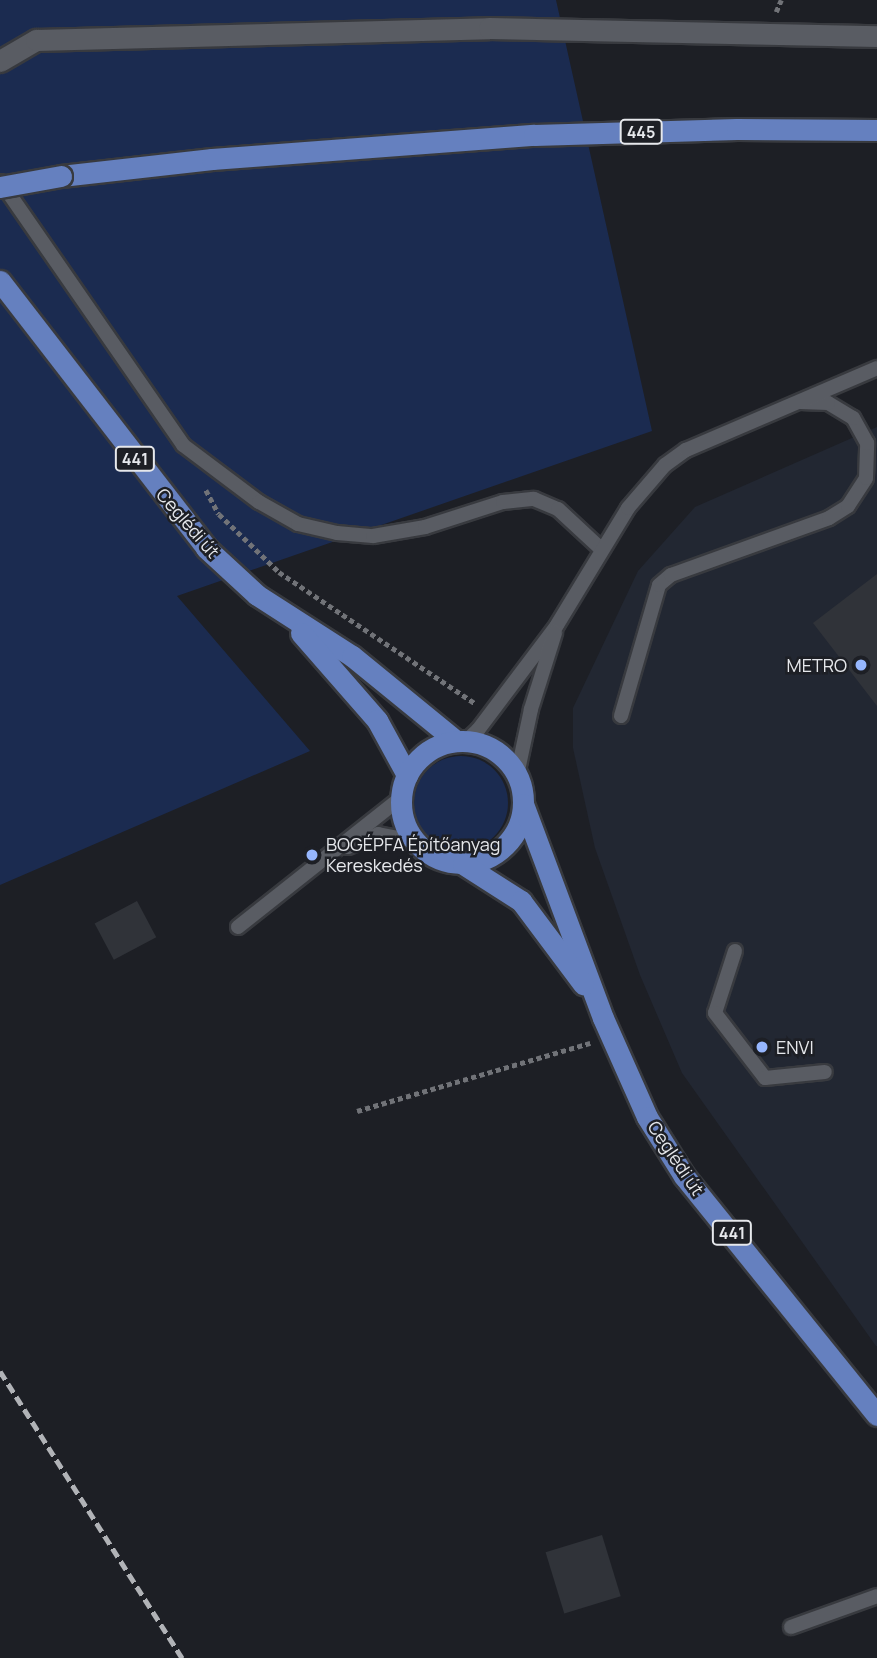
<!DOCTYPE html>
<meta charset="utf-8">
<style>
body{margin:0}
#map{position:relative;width:877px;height:1658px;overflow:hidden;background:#1d1f25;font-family:Manrope,sans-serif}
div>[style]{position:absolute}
.built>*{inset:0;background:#222732}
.green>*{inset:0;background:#1b2b50}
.round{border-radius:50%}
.building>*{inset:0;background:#303339;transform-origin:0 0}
.path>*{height:4.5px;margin-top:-2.25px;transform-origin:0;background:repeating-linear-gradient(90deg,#717378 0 5px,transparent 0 8.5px)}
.roads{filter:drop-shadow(2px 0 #383a3f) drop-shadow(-2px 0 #383a3f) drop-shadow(0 2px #383a3f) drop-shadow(0 -2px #383a3f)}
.lane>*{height:14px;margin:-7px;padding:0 7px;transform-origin:7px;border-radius:7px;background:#595c63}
.street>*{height:21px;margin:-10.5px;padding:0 10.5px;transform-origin:10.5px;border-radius:10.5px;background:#595c63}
.primary>*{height:21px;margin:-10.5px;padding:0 10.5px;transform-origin:10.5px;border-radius:10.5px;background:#6580bf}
.primary>.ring{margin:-10.5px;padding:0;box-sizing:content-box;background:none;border:21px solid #6580bf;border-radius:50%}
.rail>*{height:5px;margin-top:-2.5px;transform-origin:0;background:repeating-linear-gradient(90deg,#b1b3b7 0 10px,transparent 0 15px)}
.bridges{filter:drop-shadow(2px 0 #383a3f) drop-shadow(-2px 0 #383a3f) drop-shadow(0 2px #383a3f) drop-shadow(0 -2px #383a3f)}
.primary-bridge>*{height:21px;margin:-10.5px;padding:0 10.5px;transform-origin:10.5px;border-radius:10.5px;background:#6580bf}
.dots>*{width:19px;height:19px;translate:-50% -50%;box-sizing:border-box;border:4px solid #1d1f25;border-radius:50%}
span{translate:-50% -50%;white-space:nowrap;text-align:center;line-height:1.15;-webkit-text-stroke:5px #1d1f25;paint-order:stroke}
.shield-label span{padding:2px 5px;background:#1d1f25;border:2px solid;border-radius:5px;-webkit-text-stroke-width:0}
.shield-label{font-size:16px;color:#e6e8ec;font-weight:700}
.street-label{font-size:18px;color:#e6e8ec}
.poi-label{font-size:18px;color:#e6e8ec}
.right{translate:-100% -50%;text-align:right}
.left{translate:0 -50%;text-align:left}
</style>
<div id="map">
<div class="built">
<div style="clip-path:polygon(877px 427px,877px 1346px,876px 1346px,682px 1073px,640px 975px,595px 848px,573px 748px,573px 708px,638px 571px,695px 507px)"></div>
</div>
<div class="green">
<div style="clip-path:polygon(0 0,556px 0,652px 431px,177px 596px,310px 751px,0 885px)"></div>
<div class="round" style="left:414px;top:756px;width:94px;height:94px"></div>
</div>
<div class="building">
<div style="clip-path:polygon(877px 574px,877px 706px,813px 623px)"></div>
<div style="left:137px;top:901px;width:41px;height:48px;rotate:62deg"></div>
<div style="left:602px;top:1535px;width:64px;height:59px;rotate:73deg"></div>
</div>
<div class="path">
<div style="left:776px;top:12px;width:13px;rotate:-67deg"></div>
<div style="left:206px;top:490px;width:27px;rotate:62deg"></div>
<div style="left:219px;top:514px;width:83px;rotate:44deg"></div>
<div style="left:279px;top:572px;width:237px;rotate:33.8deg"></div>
<div style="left:357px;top:1111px;width:243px;rotate:-16.3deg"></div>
</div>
<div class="roads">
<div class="lane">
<div style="left:1px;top:182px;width:320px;rotate:55.3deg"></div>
<div style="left:183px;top:445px;width:95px;rotate:36.9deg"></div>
<div style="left:259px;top:502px;width:45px;rotate:29.4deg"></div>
<div style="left:298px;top:524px;width:40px;rotate:13deg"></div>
<div style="left:337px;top:533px;width:36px;rotate:5deg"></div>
<div style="left:373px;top:536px;width:53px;rotate:-9.8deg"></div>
<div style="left:425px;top:527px;width:82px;rotate:-17.8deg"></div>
<div style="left:503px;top:502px;width:31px;rotate:-6deg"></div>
<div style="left:534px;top:499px;width:26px;rotate:23deg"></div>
<div style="left:558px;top:509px;width:59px;rotate:42.9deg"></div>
<div style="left:621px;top:716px;width:136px;rotate:-73.8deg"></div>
<div style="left:659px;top:585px;width:16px;rotate:-40deg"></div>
<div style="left:671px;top:575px;width:168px;rotate:-19.8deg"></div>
<div style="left:829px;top:518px;width:22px;rotate:-32deg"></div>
<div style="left:848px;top:506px;width:33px;rotate:-57deg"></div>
<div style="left:866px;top:478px;width:35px;rotate:-88deg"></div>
<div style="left:867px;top:443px;width:29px;rotate:-119deg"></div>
<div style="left:853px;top:418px;width:29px;rotate:-149deg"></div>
<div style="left:828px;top:403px;width:28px;rotate:-178deg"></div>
<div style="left:465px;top:742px;width:18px;rotate:-43deg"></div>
<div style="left:478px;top:730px;width:131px;rotate:-53deg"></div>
<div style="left:557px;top:625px;width:137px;rotate:-58.7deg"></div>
<div style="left:628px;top:508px;width:57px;rotate:-49.3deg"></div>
<div style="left:665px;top:465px;width:26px;rotate:-36deg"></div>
<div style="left:686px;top:450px;width:208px;rotate:-23.2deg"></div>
<div style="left:517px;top:775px;width:67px;rotate:-78deg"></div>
<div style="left:531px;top:709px;width:80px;rotate:-72.5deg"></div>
<div style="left:348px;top:847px;width:33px;rotate:-23deg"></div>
<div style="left:378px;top:834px;width:38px;rotate:11deg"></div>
<div style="left:238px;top:927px;width:208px;rotate:-38.4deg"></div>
<div style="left:735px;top:951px;width:65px;rotate:107.9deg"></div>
<div style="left:715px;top:1013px;width:82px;rotate:52.4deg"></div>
<div style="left:765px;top:1078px;width:60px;rotate:-5.7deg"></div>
<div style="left:791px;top:1627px;width:91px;rotate:-19.8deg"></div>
</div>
<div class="street">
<div style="left:0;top:61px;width:42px;rotate:-30.3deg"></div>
<div style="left:36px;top:40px;width:453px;rotate:-1.5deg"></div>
<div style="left:489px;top:28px;width:388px;rotate:1.2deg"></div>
</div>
<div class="primary">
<div style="left:61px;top:176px;width:152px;rotate:-6.4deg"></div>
<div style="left:212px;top:159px;width:323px;rotate:-4.3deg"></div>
<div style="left:534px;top:135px;width:203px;rotate:-1.7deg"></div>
<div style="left:737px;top:129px;width:140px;rotate:0.4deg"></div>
<div style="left:0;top:281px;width:337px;rotate:52.3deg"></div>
<div style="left:206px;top:548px;width:69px;rotate:42.7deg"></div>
<div style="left:257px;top:595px;width:113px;rotate:32.7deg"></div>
<div style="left:352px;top:656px;width:133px;rotate:39.2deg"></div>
<div style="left:301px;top:633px;width:116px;rotate:48.9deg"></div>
<div style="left:377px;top:720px;width:63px;rotate:61.4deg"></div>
<div class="ring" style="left:401px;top:741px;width:101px;height:101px"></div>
<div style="left:523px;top:804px;width:228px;rotate:69.5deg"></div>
<div style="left:603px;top:1018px;width:108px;rotate:66deg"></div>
<div style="left:647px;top:1117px;width:70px;rotate:57.9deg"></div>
<div style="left:684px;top:1176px;width:307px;rotate:51.1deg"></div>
<div style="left:463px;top:864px;width:69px;rotate:32.5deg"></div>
<div style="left:521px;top:901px;width:104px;rotate:53.2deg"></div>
</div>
</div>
<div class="rail">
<div style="left:0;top:1371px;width:340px;rotate:57.6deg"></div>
</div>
<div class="bridges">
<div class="primary-bridge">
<div style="left:0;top:187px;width:62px;rotate:-10.2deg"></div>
</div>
</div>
<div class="dots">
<div style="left:861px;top:665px;background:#96b6fd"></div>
<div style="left:312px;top:855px;background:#96b6fd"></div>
<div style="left:762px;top:1047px;background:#96b6fd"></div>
</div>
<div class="shield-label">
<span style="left:641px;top:132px">445</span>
<span style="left:135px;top:459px">441</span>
<span style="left:732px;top:1233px">441</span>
</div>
<div class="street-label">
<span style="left:188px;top:523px;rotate:49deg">Ceglédi út</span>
<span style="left:676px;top:1158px;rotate:56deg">Ceglédi út</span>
</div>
<div class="poi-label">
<span class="right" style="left:847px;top:665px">METRO</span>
<span class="left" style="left:326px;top:855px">BOGÉPFA Építőanyag<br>Kereskedés</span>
<span class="left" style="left:776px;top:1047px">ENVI</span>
</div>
</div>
